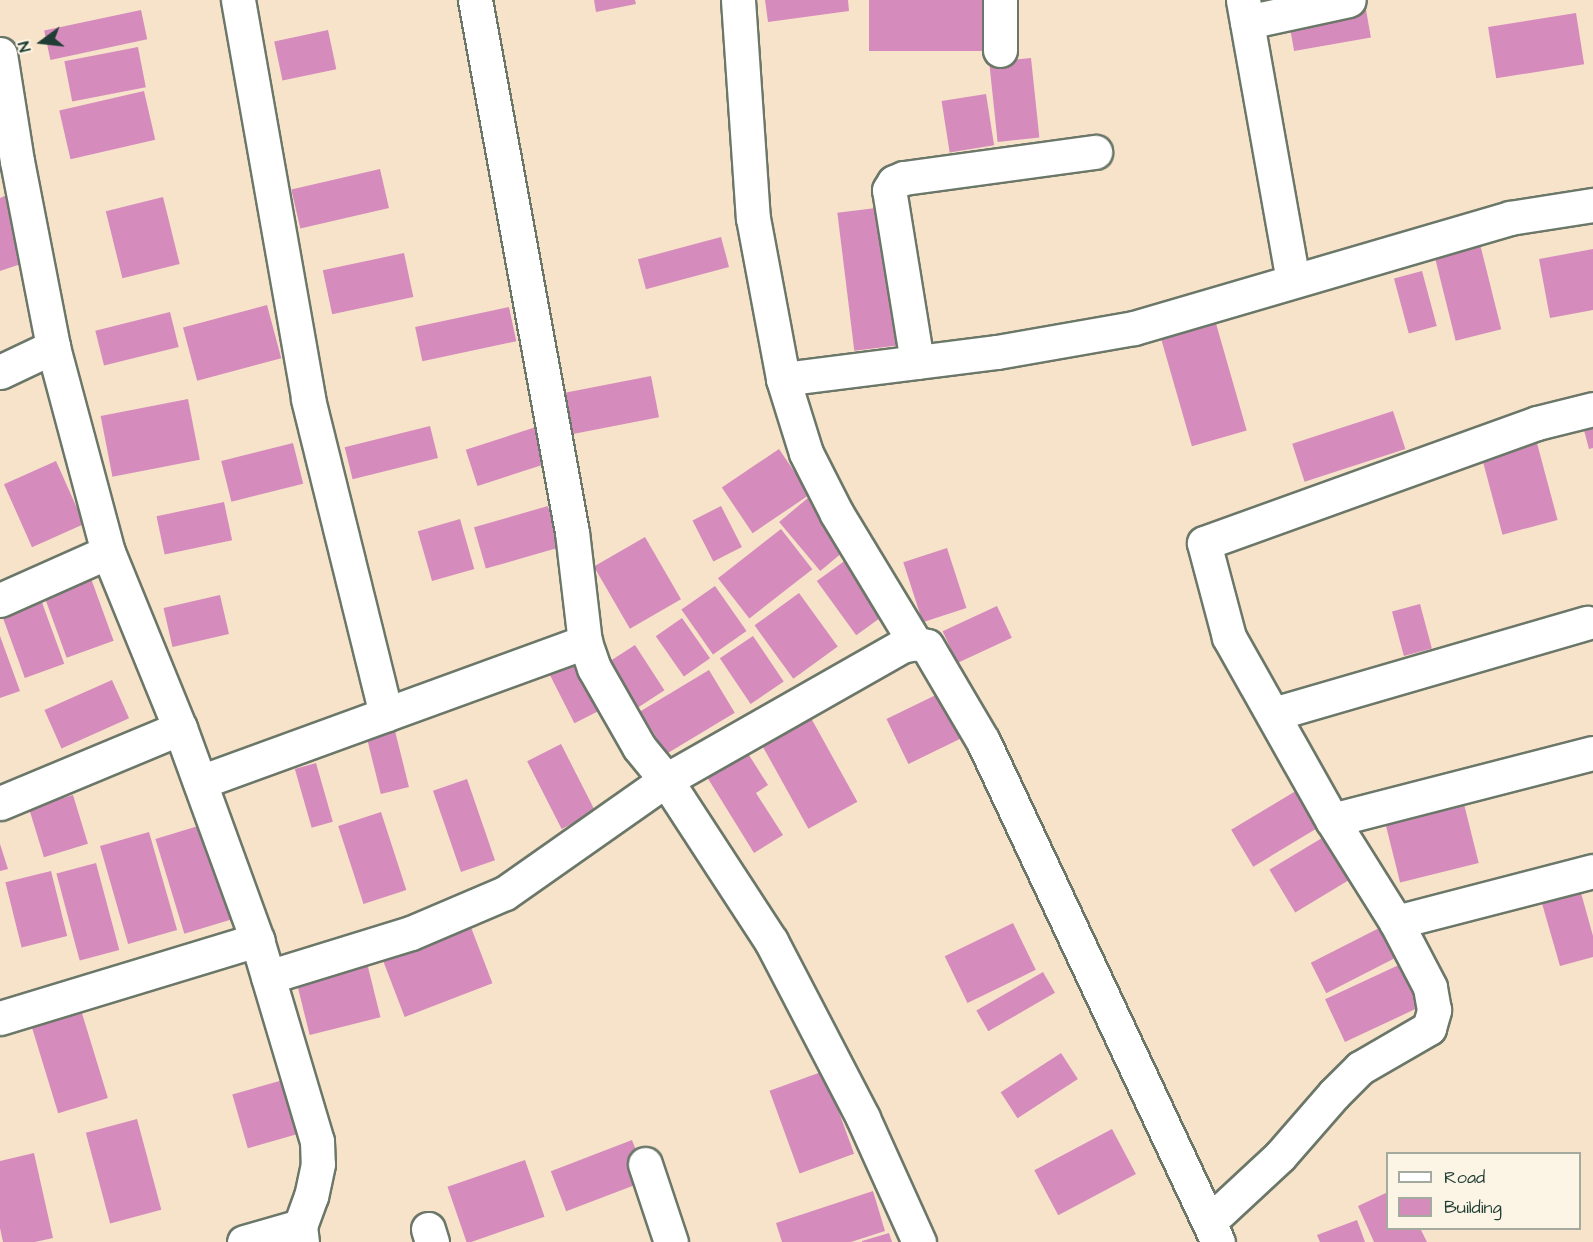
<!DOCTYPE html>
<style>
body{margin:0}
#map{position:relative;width:1593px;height:1242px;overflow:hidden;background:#f7e3ca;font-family:"Architects Daughter",sans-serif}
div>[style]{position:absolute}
.building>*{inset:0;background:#d58cbd;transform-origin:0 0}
.roads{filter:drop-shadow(2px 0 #6b7768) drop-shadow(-2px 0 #6b7768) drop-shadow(0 2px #6b7768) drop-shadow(0 -2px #6b7768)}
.street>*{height:33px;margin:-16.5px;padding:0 16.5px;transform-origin:16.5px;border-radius:16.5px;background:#fff}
span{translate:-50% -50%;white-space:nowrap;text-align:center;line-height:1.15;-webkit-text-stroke:4.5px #fcf5e5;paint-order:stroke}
.legend{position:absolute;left:1386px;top:1152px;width:195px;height:78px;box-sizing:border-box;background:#fcf5e5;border:2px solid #a4ab9e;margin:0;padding:8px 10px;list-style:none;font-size:18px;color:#1f3d34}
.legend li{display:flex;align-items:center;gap:12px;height:30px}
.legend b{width:30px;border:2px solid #a4ab9e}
.north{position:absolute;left:12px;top:12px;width:60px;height:60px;-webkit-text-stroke:4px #fcf5e5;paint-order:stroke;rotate:255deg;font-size:16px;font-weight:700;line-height:24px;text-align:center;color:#1f3d34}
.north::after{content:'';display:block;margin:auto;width:21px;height:27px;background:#1f3d34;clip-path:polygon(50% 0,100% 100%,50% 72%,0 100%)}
</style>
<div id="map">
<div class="building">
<div style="clip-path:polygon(594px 0,635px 0,636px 4px,596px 12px)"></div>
<div style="clip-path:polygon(765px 0,848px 0,849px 11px,768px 22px)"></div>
<div style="left:869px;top:0;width:117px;height:51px"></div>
<div style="left:1365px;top:4px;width:34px;height:78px;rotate:80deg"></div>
<div style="left:141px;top:10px;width:30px;height:99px;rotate:78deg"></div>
<div style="left:1576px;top:13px;width:52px;height:89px;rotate:81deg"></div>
<div style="left:328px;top:30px;width:40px;height:55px;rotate:78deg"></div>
<div style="left:138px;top:47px;width:41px;height:75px;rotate:79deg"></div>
<div style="left:1031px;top:58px;width:80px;height:42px;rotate:84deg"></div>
<div style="left:144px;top:91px;width:50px;height:87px;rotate:77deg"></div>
<div style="left:986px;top:94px;width:52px;height:45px;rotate:81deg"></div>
<div style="left:380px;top:169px;width:40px;height:91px;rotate:77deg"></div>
<div style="clip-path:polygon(7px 195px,30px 261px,0 271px,0 198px)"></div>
<div style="left:163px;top:197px;width:69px;height:59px;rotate:76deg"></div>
<div style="left:884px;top:207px;width:139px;height:47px;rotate:83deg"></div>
<div style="left:721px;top:237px;width:31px;height:86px;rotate:75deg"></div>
<div style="left:1479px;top:240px;width:92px;height:47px;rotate:76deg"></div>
<div style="clip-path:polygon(1593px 249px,1593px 310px,1550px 318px,1539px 259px)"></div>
<div style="left:404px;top:253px;width:45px;height:83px;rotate:78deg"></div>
<div style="left:1422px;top:271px;width:57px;height:29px;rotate:75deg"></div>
<div style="left:267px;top:305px;width:55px;height:87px;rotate:75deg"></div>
<div style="left:509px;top:307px;width:35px;height:96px;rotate:78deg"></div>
<div style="left:170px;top:312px;width:36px;height:77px;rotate:76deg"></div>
<div style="left:1215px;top:320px;width:115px;height:57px;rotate:74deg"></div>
<div style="left:651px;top:376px;width:42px;height:89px;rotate:79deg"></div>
<div style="left:188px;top:399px;width:62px;height:89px;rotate:79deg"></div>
<div style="left:1393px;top:411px;width:40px;height:106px;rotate:72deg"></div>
<div style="clip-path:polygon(1593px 415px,1593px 448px,1589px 449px,1581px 419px)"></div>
<div style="left:430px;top:426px;width:33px;height:88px;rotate:76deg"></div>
<div style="left:539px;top:426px;width:38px;height:77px;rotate:72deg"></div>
<div style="left:1534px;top:432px;width:91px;height:57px;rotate:75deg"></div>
<div style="left:293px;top:443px;width:42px;height:74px;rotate:76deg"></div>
<div style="left:779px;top:449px;width:55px;height:69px;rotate:56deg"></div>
<div style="left:56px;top:461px;width:69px;height:57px;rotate:66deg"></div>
<div style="left:809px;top:497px;width:64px;height:39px;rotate:50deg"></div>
<div style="left:224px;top:502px;width:39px;height:69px;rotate:78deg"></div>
<div style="left:548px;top:506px;width:43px;height:77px;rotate:74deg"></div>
<div style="left:721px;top:506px;width:46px;height:32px;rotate:63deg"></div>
<div style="left:460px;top:519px;width:52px;height:44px;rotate:74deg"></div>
<div style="left:781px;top:529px;width:51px;height:80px;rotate:52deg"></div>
<div style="left:645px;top:537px;width:72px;height:59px;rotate:60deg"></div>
<div style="left:947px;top:548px;width:63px;height:46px;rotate:72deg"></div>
<div style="left:850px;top:557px;width:67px;height:41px;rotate:54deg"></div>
<div style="left:89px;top:573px;width:72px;height:50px;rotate:70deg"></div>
<div style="left:715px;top:586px;width:55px;height:41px;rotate:55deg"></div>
<div style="left:799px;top:593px;width:66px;height:55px;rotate:54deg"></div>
<div style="left:220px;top:595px;width:40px;height:58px;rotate:77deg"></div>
<div style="left:40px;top:597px;width:71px;height:42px;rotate:70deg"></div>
<div style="left:1420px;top:604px;width:46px;height:29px;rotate:75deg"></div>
<div style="left:997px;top:606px;width:35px;height:60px;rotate:65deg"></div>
<div style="left:682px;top:618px;width:49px;height:32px;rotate:55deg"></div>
<div style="clip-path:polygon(0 636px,20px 691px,0 698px)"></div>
<div style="left:753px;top:636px;width:55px;height:40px;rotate:56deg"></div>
<div style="left:635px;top:645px;width:54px;height:36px;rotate:57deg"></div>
<div style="left:577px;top:649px;width:65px;height:36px;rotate:63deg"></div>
<div style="left:709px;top:670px;width:50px;height:80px;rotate:59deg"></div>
<div style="left:112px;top:680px;width:42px;height:74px;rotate:66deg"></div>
<div style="left:944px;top:691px;width:50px;height:64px;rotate:64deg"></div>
<div style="left:806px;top:709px;width:106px;height:56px;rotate:61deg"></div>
<div style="left:393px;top:723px;width:66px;height:29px;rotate:76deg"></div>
<div style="left:561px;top:744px;width:76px;height:38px;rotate:63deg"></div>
<div style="clip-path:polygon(747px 752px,768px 785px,756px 793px,783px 835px,754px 853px,707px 777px)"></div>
<div style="left:316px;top:763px;width:61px;height:22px;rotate:74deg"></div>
<div style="left:467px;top:779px;width:86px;height:36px;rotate:71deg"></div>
<div style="left:1304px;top:786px;width:43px;height:85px;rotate:59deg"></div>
<div style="left:73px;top:795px;width:51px;height:46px;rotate:73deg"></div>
<div style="left:1462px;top:796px;width:69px;height:81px;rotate:76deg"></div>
<div style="left:381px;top:812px;width:82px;height:45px;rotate:72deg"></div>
<div style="left:208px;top:823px;width:99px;height:55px;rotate:73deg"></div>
<div style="left:149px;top:832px;width:102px;height:51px;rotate:74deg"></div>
<div style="left:1332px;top:832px;width:50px;height:73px;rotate:59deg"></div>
<div style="clip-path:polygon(0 844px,8px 869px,0 871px)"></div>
<div style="left:96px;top:863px;width:90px;height:41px;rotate:75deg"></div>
<div style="left:51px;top:871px;width:67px;height:47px;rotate:76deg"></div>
<div style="clip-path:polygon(1578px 882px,1593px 936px,1593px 957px,1560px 966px,1539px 893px)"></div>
<div style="left:467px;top:917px;width:71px;height:94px;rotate:69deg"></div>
<div style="left:1391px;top:922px;width:34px;height:90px;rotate:63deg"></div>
<div style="left:1013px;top:923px;width:52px;height:76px;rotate:64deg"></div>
<div style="left:366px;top:959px;width:60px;height:73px;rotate:76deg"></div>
<div style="left:1403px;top:963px;width:47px;height:86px;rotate:65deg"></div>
<div style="left:1043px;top:972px;width:24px;height:77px;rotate:60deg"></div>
<div style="left:81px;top:1010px;width:92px;height:52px;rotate:73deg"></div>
<div style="left:1061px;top:1053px;width:31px;height:72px;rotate:57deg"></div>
<div style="left:824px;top:1071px;width:88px;height:58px;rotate:70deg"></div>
<div style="left:290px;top:1078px;width:56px;height:60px;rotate:74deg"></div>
<div style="left:137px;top:1119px;width:94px;height:53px;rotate:75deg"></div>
<div style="left:1112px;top:1129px;width:51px;height:88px;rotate:62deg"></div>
<div style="left:632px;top:1140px;width:43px;height:87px;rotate:69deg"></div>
<div style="clip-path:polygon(34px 1153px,53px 1238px,35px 1242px,3px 1242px,0 1228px,0 1161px)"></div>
<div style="left:525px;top:1160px;width:60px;height:82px;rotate:71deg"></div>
<div style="clip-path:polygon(873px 1191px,885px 1231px,851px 1242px,782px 1242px,776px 1223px)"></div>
<div style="clip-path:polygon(1388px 1192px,1388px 1228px,1420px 1228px,1427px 1242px,1374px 1242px,1358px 1206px)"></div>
<div style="clip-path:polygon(1357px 1220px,1365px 1242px,1320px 1242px,1317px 1235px)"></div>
<div style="clip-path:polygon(889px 1233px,892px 1242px,862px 1242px,862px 1241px)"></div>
</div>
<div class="roads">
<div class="street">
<div style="left:238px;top:0;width:405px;rotate:80deg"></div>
<div style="left:308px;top:399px;width:325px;rotate:76.1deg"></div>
<div style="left:475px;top:0;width:541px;rotate:79.67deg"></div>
<div style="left:572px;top:532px;width:111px;rotate:83.3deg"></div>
<div style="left:585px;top:642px;width:28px;rotate:71deg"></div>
<div style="left:594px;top:668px;width:91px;rotate:60.3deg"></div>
<div style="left:639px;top:747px;width:43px;rotate:50.7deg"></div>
<div style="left:666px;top:780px;width:192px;rotate:56.9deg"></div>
<div style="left:771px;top:941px;width:199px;rotate:62.5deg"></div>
<div style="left:863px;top:1118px;width:136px;rotate:65.7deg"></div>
<div style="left:738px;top:0;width:219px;rotate:86.1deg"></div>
<div style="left:753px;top:218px;width:164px;rotate:79.4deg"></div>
<div style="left:783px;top:379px;width:77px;rotate:72.7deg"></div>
<div style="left:806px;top:453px;width:68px;rotate:63.1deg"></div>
<div style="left:837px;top:514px;width:151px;rotate:58.8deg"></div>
<div style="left:1000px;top:0;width:50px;rotate:90deg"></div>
<div style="left:1243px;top:0;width:285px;rotate:79.9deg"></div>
<div style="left:1247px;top:22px;width:104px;rotate:-12.2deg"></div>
<div style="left:0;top:54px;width:108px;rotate:81deg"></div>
<div style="left:17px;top:161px;width:189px;rotate:79deg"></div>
<div style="left:53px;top:347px;width:212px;rotate:75deg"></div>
<div style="left:108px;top:552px;width:190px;rotate:67.8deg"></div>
<div style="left:180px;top:728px;width:226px;rotate:70deg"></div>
<div style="left:257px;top:940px;width:210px;rotate:73.4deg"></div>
<div style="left:317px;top:1141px;width:23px;rotate:88deg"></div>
<div style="left:318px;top:1164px;width:33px;rotate:102deg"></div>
<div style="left:311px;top:1196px;width:32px;rotate:110deg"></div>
<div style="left:300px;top:1226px;width:16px;rotate:83deg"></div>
<div style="left:917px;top:362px;width:174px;rotate:-99.2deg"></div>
<div style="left:889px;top:190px;width:9px;rotate:-58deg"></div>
<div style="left:894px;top:182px;width:11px;rotate:-22deg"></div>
<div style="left:904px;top:178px;width:193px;rotate:-7.8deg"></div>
<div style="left:0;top:372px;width:59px;rotate:-25.3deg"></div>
<div style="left:783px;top:379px;width:216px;rotate:-7.2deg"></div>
<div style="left:997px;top:352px;width:139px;rotate:-9.9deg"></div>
<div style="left:1134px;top:328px;width:392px;rotate:-16.3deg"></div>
<div style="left:1510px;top:218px;width:84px;rotate:-8.9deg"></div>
<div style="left:0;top:600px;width:118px;rotate:-24deg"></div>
<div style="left:1273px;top:714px;width:327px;rotate:-16.2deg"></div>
<div style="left:200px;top:782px;width:410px;rotate:-20deg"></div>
<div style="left:0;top:803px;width:195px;rotate:-22.6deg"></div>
<div style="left:1332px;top:820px;width:269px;rotate:-14.4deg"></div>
<div style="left:1396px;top:922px;width:203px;rotate:-14.5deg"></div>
<div style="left:268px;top:977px;width:150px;rotate:-17.1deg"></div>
<div style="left:411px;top:933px;width:102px;rotate:-23.1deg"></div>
<div style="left:505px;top:893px;width:197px;rotate:-35.1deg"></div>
<div style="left:666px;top:780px;width:271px;rotate:-29.6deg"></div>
<div style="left:902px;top:646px;width:13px;rotate:-13deg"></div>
<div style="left:915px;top:643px;width:12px;rotate:14deg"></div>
<div style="left:927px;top:646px;width:110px;rotate:59.5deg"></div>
<div style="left:983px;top:741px;width:553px;rotate:64.87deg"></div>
<div style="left:0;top:1018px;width:269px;rotate:-16.9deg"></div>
<div style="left:645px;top:1164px;width:82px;rotate:71.6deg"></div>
<div style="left:1209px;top:1222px;width:97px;rotate:-42.9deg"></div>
<div style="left:1280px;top:1156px;width:82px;rotate:-48.9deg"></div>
<div style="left:1334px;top:1094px;width:37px;rotate:-45deg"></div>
<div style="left:1360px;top:1068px;width:80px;rotate:-30.1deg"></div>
<div style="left:1429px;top:1028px;width:19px;rotate:-74deg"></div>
<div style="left:1434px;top:1010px;width:23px;rotate:-100deg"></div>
<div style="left:1430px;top:987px;width:73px;rotate:-117.6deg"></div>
<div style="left:1396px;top:922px;width:120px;rotate:-122.1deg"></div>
<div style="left:1332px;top:820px;width:210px;rotate:-119.4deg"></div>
<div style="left:1229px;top:637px;width:97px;rotate:-104.9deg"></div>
<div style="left:1204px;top:543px;width:354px;rotate:-19.8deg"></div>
<div style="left:1537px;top:423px;width:58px;rotate:-14deg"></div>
<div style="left:428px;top:1229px;width:14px;rotate:73deg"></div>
<div style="left:244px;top:1242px;width:58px;rotate:-15.9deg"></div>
</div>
</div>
<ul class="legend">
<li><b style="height:8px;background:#fff"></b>Road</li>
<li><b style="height:16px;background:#d58cbd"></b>Building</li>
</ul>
<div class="north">N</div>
</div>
